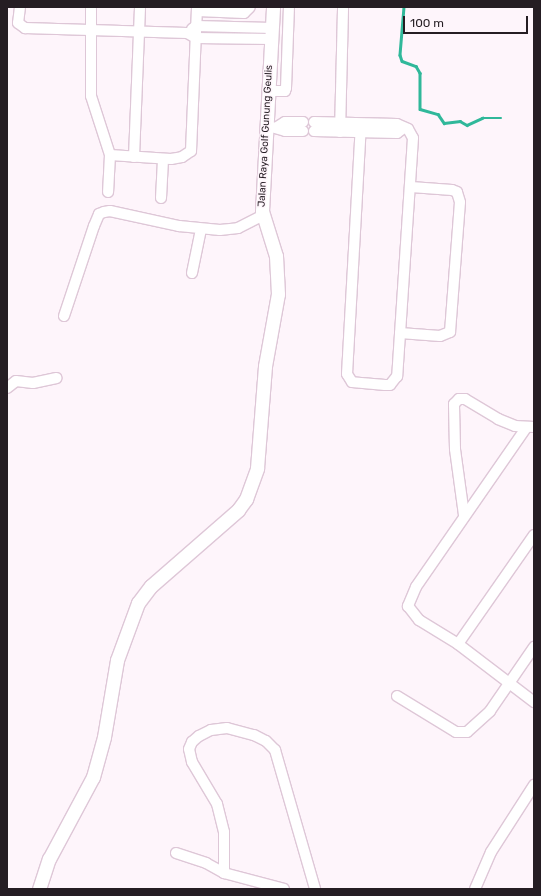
<!DOCTYPE html>
<style>
body{margin:0}
#map{position:relative;width:541px;height:896px;overflow:hidden;background:#fef5fb;font-family:Rubik,sans-serif}
div>[style]{position:absolute}
.stream>*{height:2.5px;margin:-1.25px;padding:0 1.25px;transform-origin:1.25px;border-radius:1.25px;background:#30b89a}
.roads{filter:drop-shadow(1px 0 #dec7d7) drop-shadow(-1px 0 #dec7d7) drop-shadow(0 1px #dec7d7) drop-shadow(0 -1px #dec7d7)}
.minor>*{height:10px;margin:-5px;padding:0 5px;transform-origin:5px;border-radius:5px;background:#fff}
.major>*{height:13px;margin:-6.5px;padding:0 6.5px;transform-origin:6.5px;border-radius:6.5px;background:#fff}
span{translate:-50% -50%;white-space:nowrap;text-align:center;line-height:1.15;-webkit-text-stroke:3px #fef5fb;paint-order:stroke}
.street-label{font-size:10px;color:#251d23}
.frame{position:absolute;inset:0;border:8px solid #251d23;pointer-events:none}
.scale{position:absolute;left:403px;top:16px;width:125px;height:18px;box-sizing:border-box;border:2px solid #251d23;border-top:0;padding-left:5px;font-size:12px;line-height:14px;white-space:nowrap;color:#251d23;-webkit-text-stroke:3px #fef5fb;paint-order:stroke}
</style>
<div id="map">
<div class="stream">
<div style="left:404px;top:7px;width:48px;rotate:94.8deg"></div>
<div style="left:400px;top:55px;width:6px;rotate:72deg"></div>
<div style="left:402px;top:61px;width:15px;rotate:20deg"></div>
<div style="left:416px;top:66px;width:8px;rotate:60deg"></div>
<div style="left:420px;top:73px;width:36px;rotate:90deg"></div>
<div style="left:420px;top:109px;width:19px;rotate:16deg"></div>
<div style="left:438px;top:114px;width:11px;rotate:56deg"></div>
<div style="left:444px;top:123px;width:16px;rotate:-7deg"></div>
<div style="left:460px;top:121px;width:8px;rotate:30deg"></div>
<div style="left:467px;top:125px;width:17px;rotate:-25deg"></div>
<div style="left:482px;top:118px;width:19px"></div>
</div>
<div class="roads">
<div class="minor">
<div style="left:20px;top:7px;width:16px;rotate:97deg"></div>
<div style="left:18px;top:23px;width:9px;rotate:36deg"></div>
<div style="left:25px;top:28px;width:162px;rotate:1.8deg"></div>
<div style="left:187px;top:33px;width:10px;rotate:29deg"></div>
<div style="left:196px;top:38px;width:76px;rotate:0.8deg"></div>
<div style="left:91px;top:7px;width:89px;rotate:90deg"></div>
<div style="left:91px;top:96px;width:62px;rotate:72.1deg"></div>
<div style="left:110px;top:155px;width:37px;rotate:93deg"></div>
<div style="left:197px;top:11px;width:47px;rotate:2.4deg"></div>
<div style="left:244px;top:13px;width:8px;rotate:-45deg"></div>
<div style="left:192px;top:29px;width:5px;rotate:-37deg"></div>
<div style="left:196px;top:26px;width:76px;rotate:1.5deg"></div>
<div style="left:270px;top:91px;width:15px"></div>
<div style="left:285px;top:91px;width:3px;rotate:-72deg"></div>
<div style="left:286px;top:88px;width:81px;rotate:-87.9deg"></div>
<div style="left:314px;top:122px;width:83px;rotate:1.4deg"></div>
<div style="left:397px;top:124px;width:12px;rotate:24deg"></div>
<div style="left:408px;top:129px;width:10px;rotate:61deg"></div>
<div style="left:413px;top:138px;width:239px;rotate:93.8deg"></div>
<div style="left:397px;top:376px;width:11px;rotate:128deg"></div>
<div style="left:390px;top:385px;width:5px;rotate:180deg"></div>
<div style="left:385px;top:385px;width:33px;rotate:-175deg"></div>
<div style="left:352px;top:382px;width:9px;rotate:-122deg"></div>
<div style="left:347px;top:374px;width:250px;rotate:-86.8deg"></div>
<div style="left:268px;top:126px;width:18px;rotate:16deg"></div>
<div style="left:285px;top:131px;width:18px"></div>
<div style="left:277px;top:127px;width:9px;rotate:-32deg"></div>
<div style="left:285px;top:122px;width:18px"></div>
<div style="left:314px;top:131px;width:83px;rotate:1.4deg"></div>
<div style="left:397px;top:133px;width:9px;rotate:-36deg"></div>
<div style="left:340px;top:132px;width:125px;rotate:-88.6deg"></div>
<div style="left:110px;top:155px;width:61px;rotate:3.8deg"></div>
<div style="left:171px;top:159px;width:11px;rotate:-10deg"></div>
<div style="left:182px;top:157px;width:11px;rotate:-34deg"></div>
<div style="left:191px;top:151px;width:144px;rotate:-87.6deg"></div>
<div style="left:134px;top:157px;width:150px;rotate:-87.7deg"></div>
<div style="left:161px;top:198px;width:39px;rotate:-87deg"></div>
<div style="left:192px;top:273px;width:45px;rotate:-78.4deg"></div>
<div style="left:64px;top:316px;width:95px;rotate:-71.6deg"></div>
<div style="left:94px;top:226px;width:13px;rotate:-67deg"></div>
<div style="left:99px;top:214px;width:5px;rotate:-22deg"></div>
<div style="left:104px;top:212px;width:6px;rotate:-9deg"></div>
<div style="left:110px;top:211px;width:71px;rotate:12.3deg"></div>
<div style="left:179px;top:226px;width:41px;rotate:5.6deg"></div>
<div style="left:220px;top:230px;width:18px;rotate:-6deg"></div>
<div style="left:238px;top:228px;width:27px;rotate:-27deg"></div>
<div style="left:400px;top:333px;width:40px;rotate:4.3deg"></div>
<div style="left:440px;top:336px;width:11px;rotate:-22deg"></div>
<div style="left:450px;top:332px;width:130px;rotate:-85.6deg"></div>
<div style="left:460px;top:202px;width:10px;rotate:-107deg"></div>
<div style="left:457px;top:192px;width:5px;rotate:-158deg"></div>
<div style="left:452px;top:190px;width:41px;rotate:-175.8deg"></div>
<div style="left:7px;top:388px;width:11px;rotate:-38deg"></div>
<div style="left:16px;top:381px;width:17px;rotate:7deg"></div>
<div style="left:33px;top:383px;width:24px;rotate:-12deg"></div>
<div style="left:526px;top:428px;width:193px;rotate:124.7deg"></div>
<div style="left:416px;top:587px;width:21px;rotate:113deg"></div>
<div style="left:408px;top:606px;width:18px;rotate:52deg"></div>
<div style="left:419px;top:620px;width:46px;rotate:31.6deg"></div>
<div style="left:458px;top:644px;width:96px;rotate:37.3deg"></div>
<div style="left:464px;top:515px;width:67px;rotate:-97.8deg"></div>
<div style="left:455px;top:449px;width:45px;rotate:-91.3deg"></div>
<div style="left:454px;top:404px;width:7px;rotate:-45deg"></div>
<div style="left:459px;top:399px;width:6px"></div>
<div style="left:465px;top:399px;width:39px;rotate:31deg"></div>
<div style="left:498px;top:419px;width:18px;rotate:22deg"></div>
<div style="left:515px;top:426px;width:19px;rotate:3deg"></div>
<div style="left:458px;top:644px;width:133px;rotate:-55.1deg"></div>
<div style="left:397px;top:696px;width:69px;rotate:31.4deg"></div>
<div style="left:456px;top:732px;width:11px"></div>
<div style="left:467px;top:732px;width:31px;rotate:-42deg"></div>
<div style="left:490px;top:711px;width:78px;rotate:-55.5deg"></div>
<div style="left:176px;top:853px;width:32px;rotate:18deg"></div>
<div style="left:206px;top:863px;width:21px;rotate:29deg"></div>
<div style="left:224px;top:873px;width:62px;rotate:14.9deg"></div>
<div style="left:224px;top:873px;width:41px;rotate:-90deg"></div>
<div style="left:224px;top:832px;width:29px;rotate:-104deg"></div>
<div style="left:217px;top:804px;width:49px;rotate:-120.8deg"></div>
<div style="left:192px;top:762px;width:13px;rotate:-103deg"></div>
<div style="left:189px;top:749px;width:8px;rotate:-67deg"></div>
<div style="left:192px;top:742px;width:9px;rotate:-41deg"></div>
<div style="left:199px;top:736px;width:13px;rotate:-27deg"></div>
<div style="left:211px;top:730px;width:16px;rotate:-7deg"></div>
<div style="left:227px;top:728px;width:28px;rotate:15deg"></div>
<div style="left:254px;top:735px;width:13px;rotate:27deg"></div>
<div style="left:266px;top:741px;width:13px;rotate:45deg"></div>
<div style="left:275px;top:750px;width:145px;rotate:73.9deg"></div>
<div style="left:475px;top:889px;width:40px;rotate:-66.6deg"></div>
<div style="left:491px;top:852px;width:80px;rotate:-57.3deg"></div>
</div>
<div class="major">
<div style="left:39px;top:889px;width:32px;rotate:-72deg"></div>
<div style="left:49px;top:859px;width:93px;rotate:-61.8deg"></div>
<div style="left:93px;top:777px;width:41px;rotate:-74.6deg"></div>
<div style="left:104px;top:737px;width:78px;rotate:-80.4deg"></div>
<div style="left:117px;top:660px;width:61px;rotate:-69.8deg"></div>
<div style="left:138px;top:603px;width:21px;rotate:-53deg"></div>
<div style="left:151px;top:586px;width:116px;rotate:-41.1deg"></div>
<div style="left:238px;top:510px;width:14px;rotate:-54deg"></div>
<div style="left:246px;top:499px;width:33px;rotate:-70deg"></div>
<div style="left:257px;top:468px;width:102px;rotate:-85.5deg"></div>
<div style="left:265px;top:366px;width:73px;rotate:-79.8deg"></div>
<div style="left:278px;top:294px;width:38px;rotate:-93deg"></div>
<div style="left:276px;top:256px;width:47px;rotate:-107.3deg"></div>
<div style="left:262px;top:211px;width:204px;rotate:-86.9deg"></div>
</div>
</div>
<div class="street-label">
<span style="left:266px;top:136px;rotate:-87deg">Jalan Raya Golf Gunung Geulis</span>
</div>
<div class="frame"></div>
<div class="scale">100 m</div>
</div>
